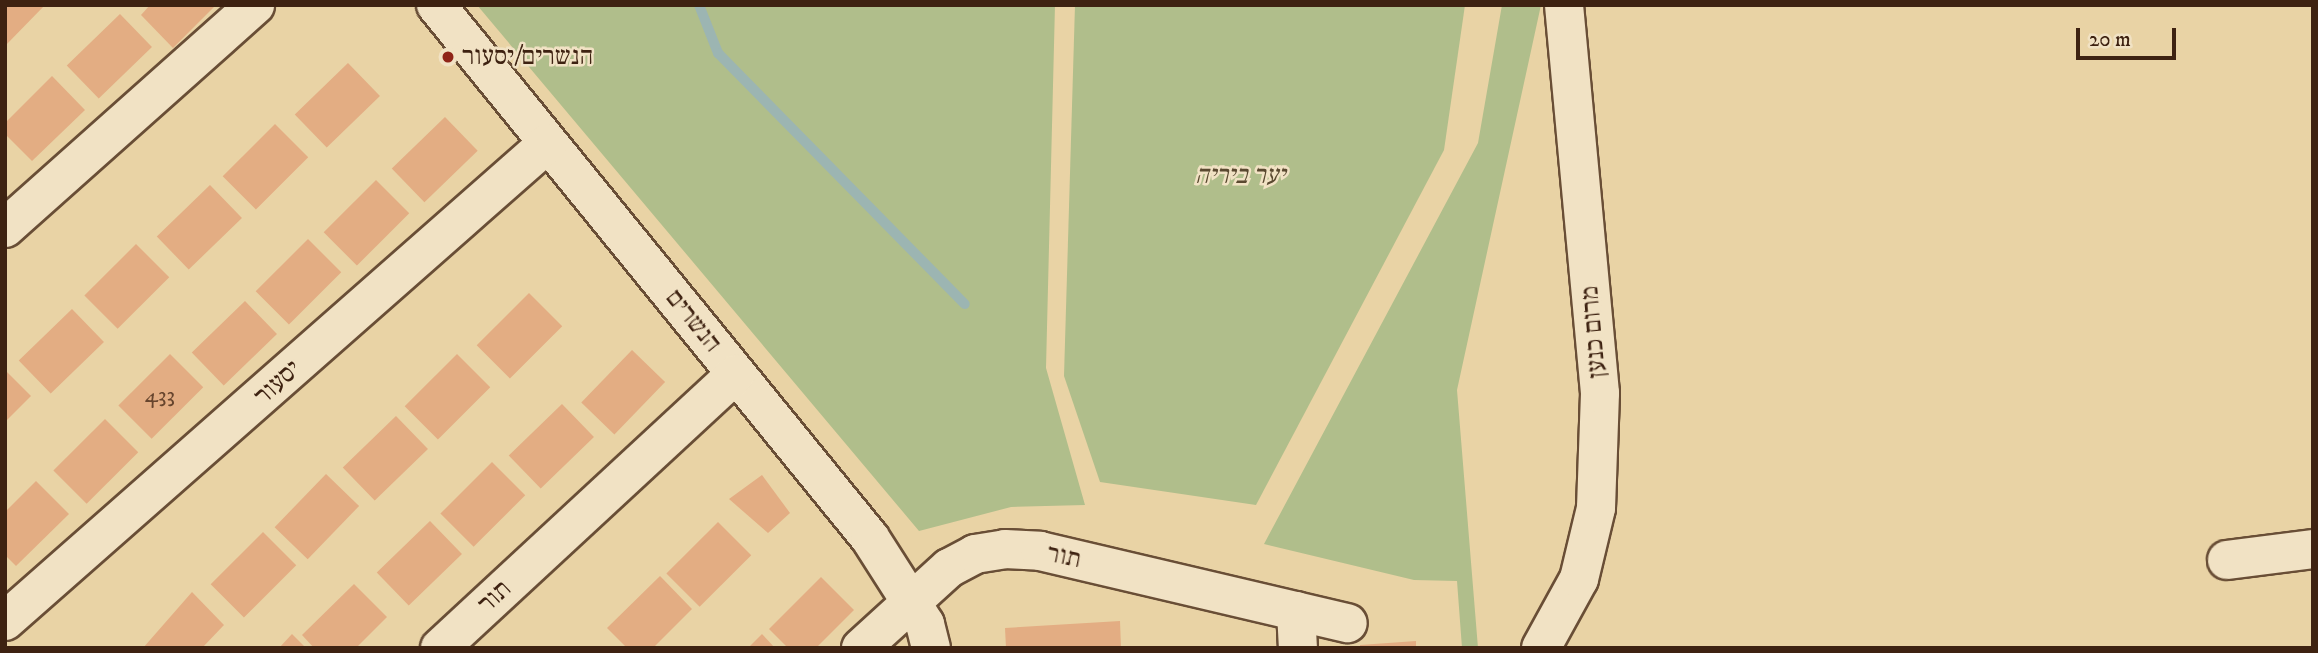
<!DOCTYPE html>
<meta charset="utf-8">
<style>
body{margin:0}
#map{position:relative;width:2318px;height:653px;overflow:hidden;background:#e9d3a5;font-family:"IM FELL DW Pica","Frank Ruhl Libre",serif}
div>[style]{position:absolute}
.green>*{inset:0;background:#b0be8b}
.stream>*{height:10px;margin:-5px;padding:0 5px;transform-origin:5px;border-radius:5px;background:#9cb5b2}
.building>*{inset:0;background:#e3ad83;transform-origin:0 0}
.roads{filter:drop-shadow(2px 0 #694e36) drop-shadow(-2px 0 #694e36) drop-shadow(0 2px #694e36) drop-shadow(0 -2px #694e36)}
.minor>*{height:38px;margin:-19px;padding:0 19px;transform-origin:19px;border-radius:19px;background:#f1e2c4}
.dots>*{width:19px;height:19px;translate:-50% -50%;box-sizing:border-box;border:4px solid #f1e2c4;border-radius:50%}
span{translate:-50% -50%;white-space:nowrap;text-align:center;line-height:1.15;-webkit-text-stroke:5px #f1e2c4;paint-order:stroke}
.number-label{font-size:23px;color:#67452e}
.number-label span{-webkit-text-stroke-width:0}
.poi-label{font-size:26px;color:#3e2211}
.left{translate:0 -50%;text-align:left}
.park-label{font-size:26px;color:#5a4930;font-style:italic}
.street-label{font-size:26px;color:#3e2211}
.frame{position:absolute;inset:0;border:7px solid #3e2211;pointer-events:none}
.scale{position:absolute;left:2076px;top:28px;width:100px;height:32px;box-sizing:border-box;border:4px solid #3e2211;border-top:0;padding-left:9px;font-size:21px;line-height:24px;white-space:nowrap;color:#3e2211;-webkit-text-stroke:5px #f1e2c4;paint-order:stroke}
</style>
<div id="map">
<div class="green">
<div style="clip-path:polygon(477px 5px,1055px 5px,1046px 368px,1085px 505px,1011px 507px,919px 531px)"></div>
<div style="clip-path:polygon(1075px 5px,1465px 5px,1444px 150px,1256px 505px,1100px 482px,1064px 376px)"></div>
<div style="clip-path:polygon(1502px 5px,1541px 5px,1457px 390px,1478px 648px,1462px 648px,1457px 581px,1414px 580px,1264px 544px,1478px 143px)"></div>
</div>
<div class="stream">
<div style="left:699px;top:5px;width:52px;rotate:68.4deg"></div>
<div style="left:718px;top:53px;width:352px;rotate:45.5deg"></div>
</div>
<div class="building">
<div style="clip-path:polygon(5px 5px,45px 5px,5px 46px)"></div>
<div style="clip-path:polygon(150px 5px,216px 5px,173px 48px,141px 15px)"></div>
<div style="left:120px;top:14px;width:46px;height:74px;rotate:46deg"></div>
<div style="left:348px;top:63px;width:46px;height:74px;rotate:46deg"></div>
<div style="clip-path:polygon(52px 76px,85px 110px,32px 161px,5px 134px,5px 123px)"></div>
<div style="left:445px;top:117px;width:47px;height:74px;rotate:46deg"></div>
<div style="left:275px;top:124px;width:47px;height:74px;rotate:45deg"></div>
<div style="left:376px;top:180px;width:47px;height:74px;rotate:45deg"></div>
<div style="left:210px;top:185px;width:46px;height:74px;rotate:46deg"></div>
<div style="left:308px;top:239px;width:47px;height:74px;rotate:45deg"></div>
<div style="left:136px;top:244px;width:47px;height:73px;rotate:45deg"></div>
<div style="left:529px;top:293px;width:47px;height:74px;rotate:45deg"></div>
<div style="left:245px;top:301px;width:46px;height:74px;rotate:46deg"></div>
<div style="left:72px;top:309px;width:46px;height:74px;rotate:46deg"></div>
<div style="left:632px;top:350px;width:46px;height:73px;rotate:44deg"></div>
<div style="left:170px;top:354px;width:47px;height:73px;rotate:45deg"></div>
<div style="left:457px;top:354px;width:47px;height:74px;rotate:45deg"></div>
<div style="clip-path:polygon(5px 370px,31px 396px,5px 422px)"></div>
<div style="left:562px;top:404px;width:46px;height:74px;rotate:46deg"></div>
<div style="left:396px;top:416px;width:46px;height:74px;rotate:46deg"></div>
<div style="left:105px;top:419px;width:47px;height:73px;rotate:45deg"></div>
<div style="left:492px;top:462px;width:47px;height:73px;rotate:45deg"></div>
<div style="left:326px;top:474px;width:46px;height:74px;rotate:44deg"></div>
<div style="clip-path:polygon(762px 475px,790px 513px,768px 533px,729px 499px)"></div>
<div style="clip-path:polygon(36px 481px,69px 514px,16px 566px,5px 555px,5px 512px)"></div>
<div style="left:430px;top:521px;width:46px;height:74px;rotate:46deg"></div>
<div style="left:718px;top:522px;width:47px;height:73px;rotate:45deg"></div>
<div style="left:263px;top:532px;width:47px;height:74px;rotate:45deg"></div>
<div style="clip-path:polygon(660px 576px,692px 609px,653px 648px,627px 648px,607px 628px)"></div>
<div style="clip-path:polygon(821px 577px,854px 610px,816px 648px,788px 648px,769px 629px)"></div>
<div style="clip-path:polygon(354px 584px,387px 617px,356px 648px,314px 648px,302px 635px)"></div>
<div style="clip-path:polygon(192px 592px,224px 625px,202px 648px,143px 648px)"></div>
<div style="clip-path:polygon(1120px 621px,1121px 648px,1006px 648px,1005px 628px)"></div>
<div style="clip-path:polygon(292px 634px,306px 648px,279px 648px)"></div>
<div style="clip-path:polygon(762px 634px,775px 648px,748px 648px)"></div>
<div style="clip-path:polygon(1416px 641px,1416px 648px,1360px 648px,1360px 645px)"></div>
</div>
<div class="roads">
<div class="minor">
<div style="left:436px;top:5px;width:687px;rotate:50.85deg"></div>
<div style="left:870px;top:538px;width:102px;rotate:57.4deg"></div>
<div style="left:925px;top:624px;width:25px;rotate:76deg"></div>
<div style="left:5px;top:228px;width:335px;rotate:-41.7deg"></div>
<div style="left:2227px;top:560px;width:87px;rotate:-7.3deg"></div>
<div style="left:1296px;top:611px;width:37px;rotate:87deg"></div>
<div style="left:5px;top:621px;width:723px;rotate:-41.36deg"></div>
<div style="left:440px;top:648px;width:403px;rotate:-42.8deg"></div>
<div style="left:861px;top:648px;width:119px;rotate:-42.3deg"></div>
<div style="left:949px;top:568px;width:30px;rotate:-28deg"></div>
<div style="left:975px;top:554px;width:30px;rotate:-9deg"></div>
<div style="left:1005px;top:549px;width:35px;rotate:3deg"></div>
<div style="left:1040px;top:551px;width:316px;rotate:13.2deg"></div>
<div style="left:1541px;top:648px;width:79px;rotate:-61.2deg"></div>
<div style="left:1579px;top:579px;width:73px;rotate:-76.5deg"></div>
<div style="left:1596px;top:508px;width:115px;rotate:-88deg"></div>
<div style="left:1600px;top:393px;width:390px;rotate:-95.3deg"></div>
</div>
</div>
<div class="dots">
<div style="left:448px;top:57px;background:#8f2418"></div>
</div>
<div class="number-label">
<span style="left:160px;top:396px">433</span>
</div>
<div class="poi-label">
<span class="left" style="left:462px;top:57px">הנשרים/יסעור</span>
</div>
<div class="park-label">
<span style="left:1240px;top:176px">יער ביריה</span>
</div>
<div class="street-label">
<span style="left:693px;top:321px;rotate:51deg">הנשרים</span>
<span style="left:1594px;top:332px;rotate:-95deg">מרום כנען</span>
<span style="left:278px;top:383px;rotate:-42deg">יסעור</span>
<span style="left:1064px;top:557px;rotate:12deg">תור</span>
<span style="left:495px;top:597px;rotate:-43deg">תור</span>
</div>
<div class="frame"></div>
<div class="scale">20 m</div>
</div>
